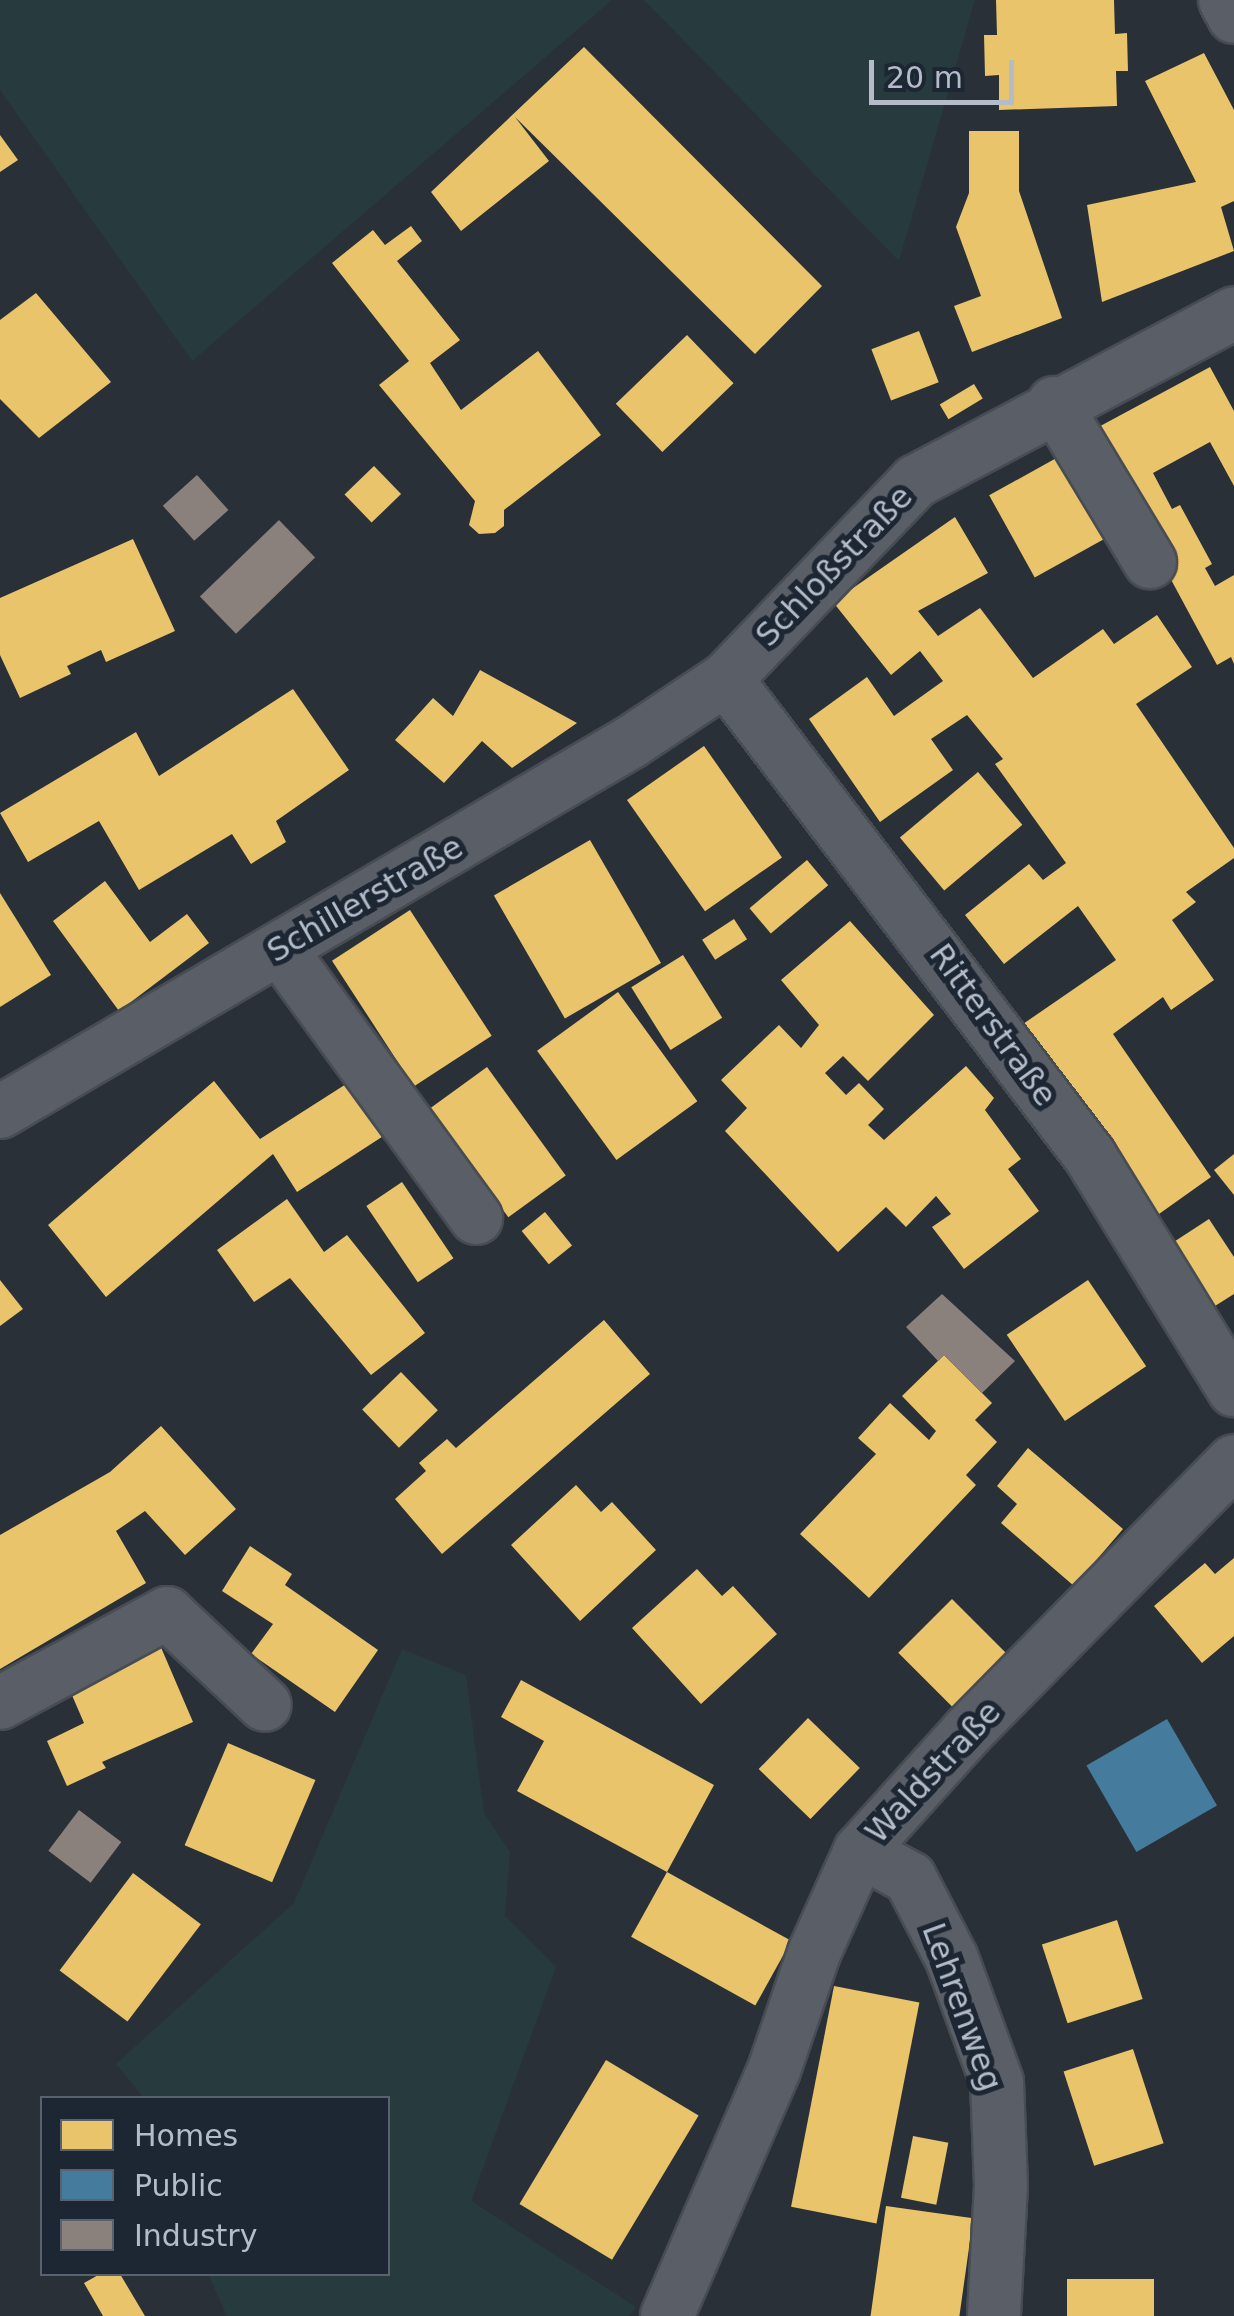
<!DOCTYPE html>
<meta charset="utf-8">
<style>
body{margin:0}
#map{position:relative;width:1234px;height:2316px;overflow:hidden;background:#2a3038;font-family:"DejaVu Sans",sans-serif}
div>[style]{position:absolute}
.green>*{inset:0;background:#273a3e}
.homes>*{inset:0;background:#e9c46a;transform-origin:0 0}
.public>*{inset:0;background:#457b9d;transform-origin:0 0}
.industry>*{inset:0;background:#8a817c;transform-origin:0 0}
.roads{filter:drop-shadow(2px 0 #484c53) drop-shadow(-2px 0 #484c53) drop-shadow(0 2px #484c53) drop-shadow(0 -2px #484c53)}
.minor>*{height:52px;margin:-26px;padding:0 26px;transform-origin:26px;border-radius:26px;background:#5a5e66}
span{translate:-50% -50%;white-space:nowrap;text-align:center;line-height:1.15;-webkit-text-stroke:10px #1d2633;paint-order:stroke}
.street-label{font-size:32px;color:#b4bcc9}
.legend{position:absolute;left:40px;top:2096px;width:350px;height:180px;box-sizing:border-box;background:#1d2633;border:2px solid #59626f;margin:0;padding:12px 18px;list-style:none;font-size:30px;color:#b4bcc9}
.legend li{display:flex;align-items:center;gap:20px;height:50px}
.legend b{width:50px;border:2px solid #59626f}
.scale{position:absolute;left:869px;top:60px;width:145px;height:45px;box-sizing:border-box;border:5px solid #b4bcc9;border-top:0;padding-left:12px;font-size:30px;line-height:35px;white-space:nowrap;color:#b4bcc9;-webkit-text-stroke:8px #1d2633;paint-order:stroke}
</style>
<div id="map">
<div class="green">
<div style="clip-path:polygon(0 0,612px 0,192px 361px,0 90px)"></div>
<div style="clip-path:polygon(644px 0,975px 0,899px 261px)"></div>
<div style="clip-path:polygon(402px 1649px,466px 1675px,484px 1813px,510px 1852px,505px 1916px,556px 1967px,471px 2201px,636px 2307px,629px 2316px,227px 2316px,208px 2274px,388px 2274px,388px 2098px,144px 2098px,116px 2064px,294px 1903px)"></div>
</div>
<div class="homes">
<div style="clip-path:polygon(996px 0,1114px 0,1115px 34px,1127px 33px,1128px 71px,1116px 71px,1117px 106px,999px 110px,999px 75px,985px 76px,984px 35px,997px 35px)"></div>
<div style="clip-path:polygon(584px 47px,822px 286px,755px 354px,515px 117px,549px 161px,461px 231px,431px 192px)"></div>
<div style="clip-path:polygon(1204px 53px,1234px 110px,1234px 201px,1221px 207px,1234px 251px,1102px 302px,1087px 205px,1196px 182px,1145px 81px)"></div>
<div style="clip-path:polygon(969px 131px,1019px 131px,1019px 191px,1062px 318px,972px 352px,954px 306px,981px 296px,956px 227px,969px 193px)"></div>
<div style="clip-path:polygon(0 135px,18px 160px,0 172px)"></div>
<div style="clip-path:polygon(411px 226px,422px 241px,397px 261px,460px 340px,430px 363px,461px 410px,538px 351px,601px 435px,504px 510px,504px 526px,495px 533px,479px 534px,469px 525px,475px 501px,379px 385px,409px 361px,332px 263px,373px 230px,385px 245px)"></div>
<div style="clip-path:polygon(36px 293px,111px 382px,39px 438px,0 399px,0 320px)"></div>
<div style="left:919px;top:331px;width:55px;height:51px;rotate:69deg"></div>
<div style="left:687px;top:335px;width:67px;height:99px;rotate:46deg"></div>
<div style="clip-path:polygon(1210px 367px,1234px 411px,1234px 486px,1210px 442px,1153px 473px,1172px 509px,1180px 505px,1212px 564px,1205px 568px,1215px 586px,1234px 575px,1234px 664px,1231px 657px,1217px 665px,1091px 431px)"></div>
<div style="left:974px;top:384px;width:17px;height:40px;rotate:59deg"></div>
<div style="left:1060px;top:456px;width:94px;height:81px;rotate:61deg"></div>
<div style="left:374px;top:466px;width:39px;height:41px;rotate:46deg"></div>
<div style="clip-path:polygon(955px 517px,988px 573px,918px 611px,938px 636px,980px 608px,1033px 678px,1103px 629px,1114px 644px,1157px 615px,1192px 667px,1136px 704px,1234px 848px,1234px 858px,1186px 892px,1196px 902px,1172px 920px,1214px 980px,1171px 1010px,1163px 997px,1113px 1034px,1211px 1177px,1159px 1214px,1023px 1024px,1116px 960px,1078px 906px,1004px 964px,965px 915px,1029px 864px,1043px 880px,1066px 863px,995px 764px,1003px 759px,967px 715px,931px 739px,953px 770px,880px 822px,809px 719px,867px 677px,894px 716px,943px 681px,920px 651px,891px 675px,833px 602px)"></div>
<div style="clip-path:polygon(133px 539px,175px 631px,106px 662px,101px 650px,67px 666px,71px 674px,20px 698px,0 655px,0 598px)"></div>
<div style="clip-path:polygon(480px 670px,577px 723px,512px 768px,482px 741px,444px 783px,395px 740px,433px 698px,453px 716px)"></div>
<div style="clip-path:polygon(293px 689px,349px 770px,276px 821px,286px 842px,251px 864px,232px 834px,139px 890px,99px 821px,28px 862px,0 813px,136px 732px,159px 776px)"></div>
<div style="left:704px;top:746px;width:136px;height:94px;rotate:55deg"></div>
<div style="left:978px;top:772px;width:69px;height:102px;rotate:50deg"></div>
<div style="left:590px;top:840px;width:142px;height:111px;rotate:60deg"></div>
<div style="left:807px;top:860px;width:33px;height:75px;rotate:50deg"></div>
<div style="clip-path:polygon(105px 881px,150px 942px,187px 914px,209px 943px,119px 1011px,53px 921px)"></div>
<div style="clip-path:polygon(0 893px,51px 975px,0 1007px)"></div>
<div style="left:410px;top:910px;width:150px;height:93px;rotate:57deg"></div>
<div style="left:734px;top:919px;width:24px;height:38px;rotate:57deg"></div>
<div style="clip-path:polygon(850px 921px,934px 1015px,868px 1081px,843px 1056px,825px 1073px,846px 1095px,859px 1083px,884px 1109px,868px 1125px,884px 1140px,966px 1066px,994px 1098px,985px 1110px,1021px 1159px,1008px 1169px,1039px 1211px,964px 1269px,932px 1227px,951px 1214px,936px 1196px,906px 1227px,886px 1207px,838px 1252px,725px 1131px,747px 1108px,721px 1080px,779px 1025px,801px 1048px,819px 1025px,781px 980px)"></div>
<div style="left:683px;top:955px;width:74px;height:61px;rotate:58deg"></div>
<div style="left:618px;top:992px;width:135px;height:100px;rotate:54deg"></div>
<div style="left:487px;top:1067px;width:134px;height:71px;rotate:54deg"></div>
<div style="clip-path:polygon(354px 1079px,388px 1133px,297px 1192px,273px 1154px,106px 1297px,48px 1225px,214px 1081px,260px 1139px)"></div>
<div style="clip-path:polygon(1234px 1154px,1234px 1195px,1214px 1170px)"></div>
<div style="left:402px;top:1182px;width:92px;height:43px;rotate:56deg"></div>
<div style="clip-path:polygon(287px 1199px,324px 1252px,347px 1235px,425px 1333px,371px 1375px,290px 1278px,254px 1302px,217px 1250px)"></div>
<div style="left:545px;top:1212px;width:43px;height:30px;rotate:51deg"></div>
<div style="clip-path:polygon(1209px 1219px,1234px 1257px,1234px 1294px,1207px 1311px,1166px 1247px)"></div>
<div style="clip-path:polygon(0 1280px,23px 1309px,0 1326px)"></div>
<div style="left:1088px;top:1280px;width:104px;height:98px;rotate:56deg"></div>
<div style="clip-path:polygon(604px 1320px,650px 1374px,442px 1554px,395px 1499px,426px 1471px,419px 1463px,447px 1439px,456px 1448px)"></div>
<div style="clip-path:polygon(944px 1355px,992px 1403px,975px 1420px,997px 1442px,966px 1475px,976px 1485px,869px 1598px,800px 1534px,876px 1454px,858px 1438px,890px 1403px,929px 1440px,936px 1431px,902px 1396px)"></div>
<div style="left:401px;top:1372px;width:53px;height:54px;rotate:46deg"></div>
<div style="clip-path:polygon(161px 1426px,236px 1509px,185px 1555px,145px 1511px,116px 1531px,146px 1583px,0 1669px,0 1535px,110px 1472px)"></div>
<div style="clip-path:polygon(1028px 1448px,1123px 1529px,1074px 1586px,1001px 1523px,1017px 1504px,997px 1486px)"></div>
<div style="clip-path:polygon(576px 1485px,601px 1512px,612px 1502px,656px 1550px,580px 1621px,511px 1545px)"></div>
<div style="clip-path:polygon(250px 1546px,292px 1574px,285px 1585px,378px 1650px,335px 1712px,251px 1654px,273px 1624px,222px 1591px)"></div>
<div style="clip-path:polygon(1234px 1558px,1234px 1636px,1202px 1663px,1154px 1606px,1205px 1563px,1215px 1574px)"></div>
<div style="clip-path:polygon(697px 1569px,722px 1596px,733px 1586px,777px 1634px,701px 1704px,632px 1628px)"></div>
<div style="left:952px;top:1599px;width:81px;height:76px;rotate:45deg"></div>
<div style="clip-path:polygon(160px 1645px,193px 1722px,102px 1762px,106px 1768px,67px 1786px,47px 1741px,84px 1723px,68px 1686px)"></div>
<div style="clip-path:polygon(521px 1680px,714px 1785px,667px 1872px,517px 1791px,544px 1741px,501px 1717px)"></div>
<div style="left:808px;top:1718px;width:72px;height:71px;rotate:44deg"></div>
<div style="left:228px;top:1743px;width:95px;height:111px;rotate:23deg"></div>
<div style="left:667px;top:1872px;width:142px;height:74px;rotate:29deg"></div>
<div style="left:133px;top:1873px;width:85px;height:122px;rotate:37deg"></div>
<div style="left:1117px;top:1920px;width:83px;height:79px;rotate:72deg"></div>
<div style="left:834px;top:1986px;width:87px;height:225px;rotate:11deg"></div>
<div style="left:1133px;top:2049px;width:99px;height:73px;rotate:72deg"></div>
<div style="left:606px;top:2060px;width:108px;height:168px;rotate:31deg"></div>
<div style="left:913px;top:2136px;width:36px;height:63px;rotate:11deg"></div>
<div style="left:886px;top:2206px;width:88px;height:111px;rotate:8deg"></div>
<div style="clip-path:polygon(100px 2274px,120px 2274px,145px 2316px,103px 2316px,84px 2283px)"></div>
<div style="left:1067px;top:2279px;width:87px;height:37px"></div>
</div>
<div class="public">
<div style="left:1167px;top:1719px;width:100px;height:93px;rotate:60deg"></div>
</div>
<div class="industry">
<div style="left:197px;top:475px;width:47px;height:46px;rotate:48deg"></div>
<div style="left:279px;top:520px;width:52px;height:110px;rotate:46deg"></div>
<div style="clip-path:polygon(942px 1294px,1015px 1361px,982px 1393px,944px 1355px,938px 1361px,906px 1327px)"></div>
<div style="left:79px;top:1810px;width:53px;height:51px;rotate:37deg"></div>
</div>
<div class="roads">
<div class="minor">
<div style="left:1225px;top:0;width:19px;rotate:62deg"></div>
<div style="left:1054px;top:403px;width:186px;rotate:58.9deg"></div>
<div style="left:726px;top:679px;width:600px;rotate:52.65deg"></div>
<div style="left:1090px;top:1156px;width:275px;rotate:58.4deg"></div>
<div style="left:280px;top:949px;width:333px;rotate:53.9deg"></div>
<div style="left:0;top:1112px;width:731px;rotate:-30.39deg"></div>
<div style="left:631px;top:742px;width:114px;rotate:-33.6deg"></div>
<div style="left:726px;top:679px;width:274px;rotate:-46.2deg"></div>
<div style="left:916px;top:481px;width:360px;rotate:-27.8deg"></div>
<div style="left:0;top:1703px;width:190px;rotate:-28.3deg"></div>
<div style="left:167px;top:1613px;width:134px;rotate:43.2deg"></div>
<div style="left:860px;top:1851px;width:57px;rotate:28.4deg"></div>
<div style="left:910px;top:1878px;width:91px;rotate:62.6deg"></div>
<div style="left:952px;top:1959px;width:131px;rotate:69.9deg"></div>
<div style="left:997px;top:2082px;width:103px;rotate:87.8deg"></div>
<div style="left:1001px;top:2185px;width:131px;rotate:93.1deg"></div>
<div style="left:667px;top:2316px;width:268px;rotate:-66.5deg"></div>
<div style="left:774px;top:2070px;width:124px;rotate:-71.1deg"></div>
<div style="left:814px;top:1953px;width:112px;rotate:-65.7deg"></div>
<div style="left:860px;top:1851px;width:161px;rotate:-48deg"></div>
<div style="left:968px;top:1731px;width:379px;rotate:-45.4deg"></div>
</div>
</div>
<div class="street-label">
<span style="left:834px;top:566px;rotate:-46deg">Schloßstraße</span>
<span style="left:365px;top:899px;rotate:-30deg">Schillerstraße</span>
<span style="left:993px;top:1025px;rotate:54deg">Ritterstraße</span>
<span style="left:933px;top:1772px;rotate:-47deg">Waldstraße</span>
<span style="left:962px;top:2007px;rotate:70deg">Lehrenweg</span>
</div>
<ul class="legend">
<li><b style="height:28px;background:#e9c46a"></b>Homes</li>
<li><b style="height:28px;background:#457b9d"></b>Public</li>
<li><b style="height:28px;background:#8a817c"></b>Industry</li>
</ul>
<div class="scale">20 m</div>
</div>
